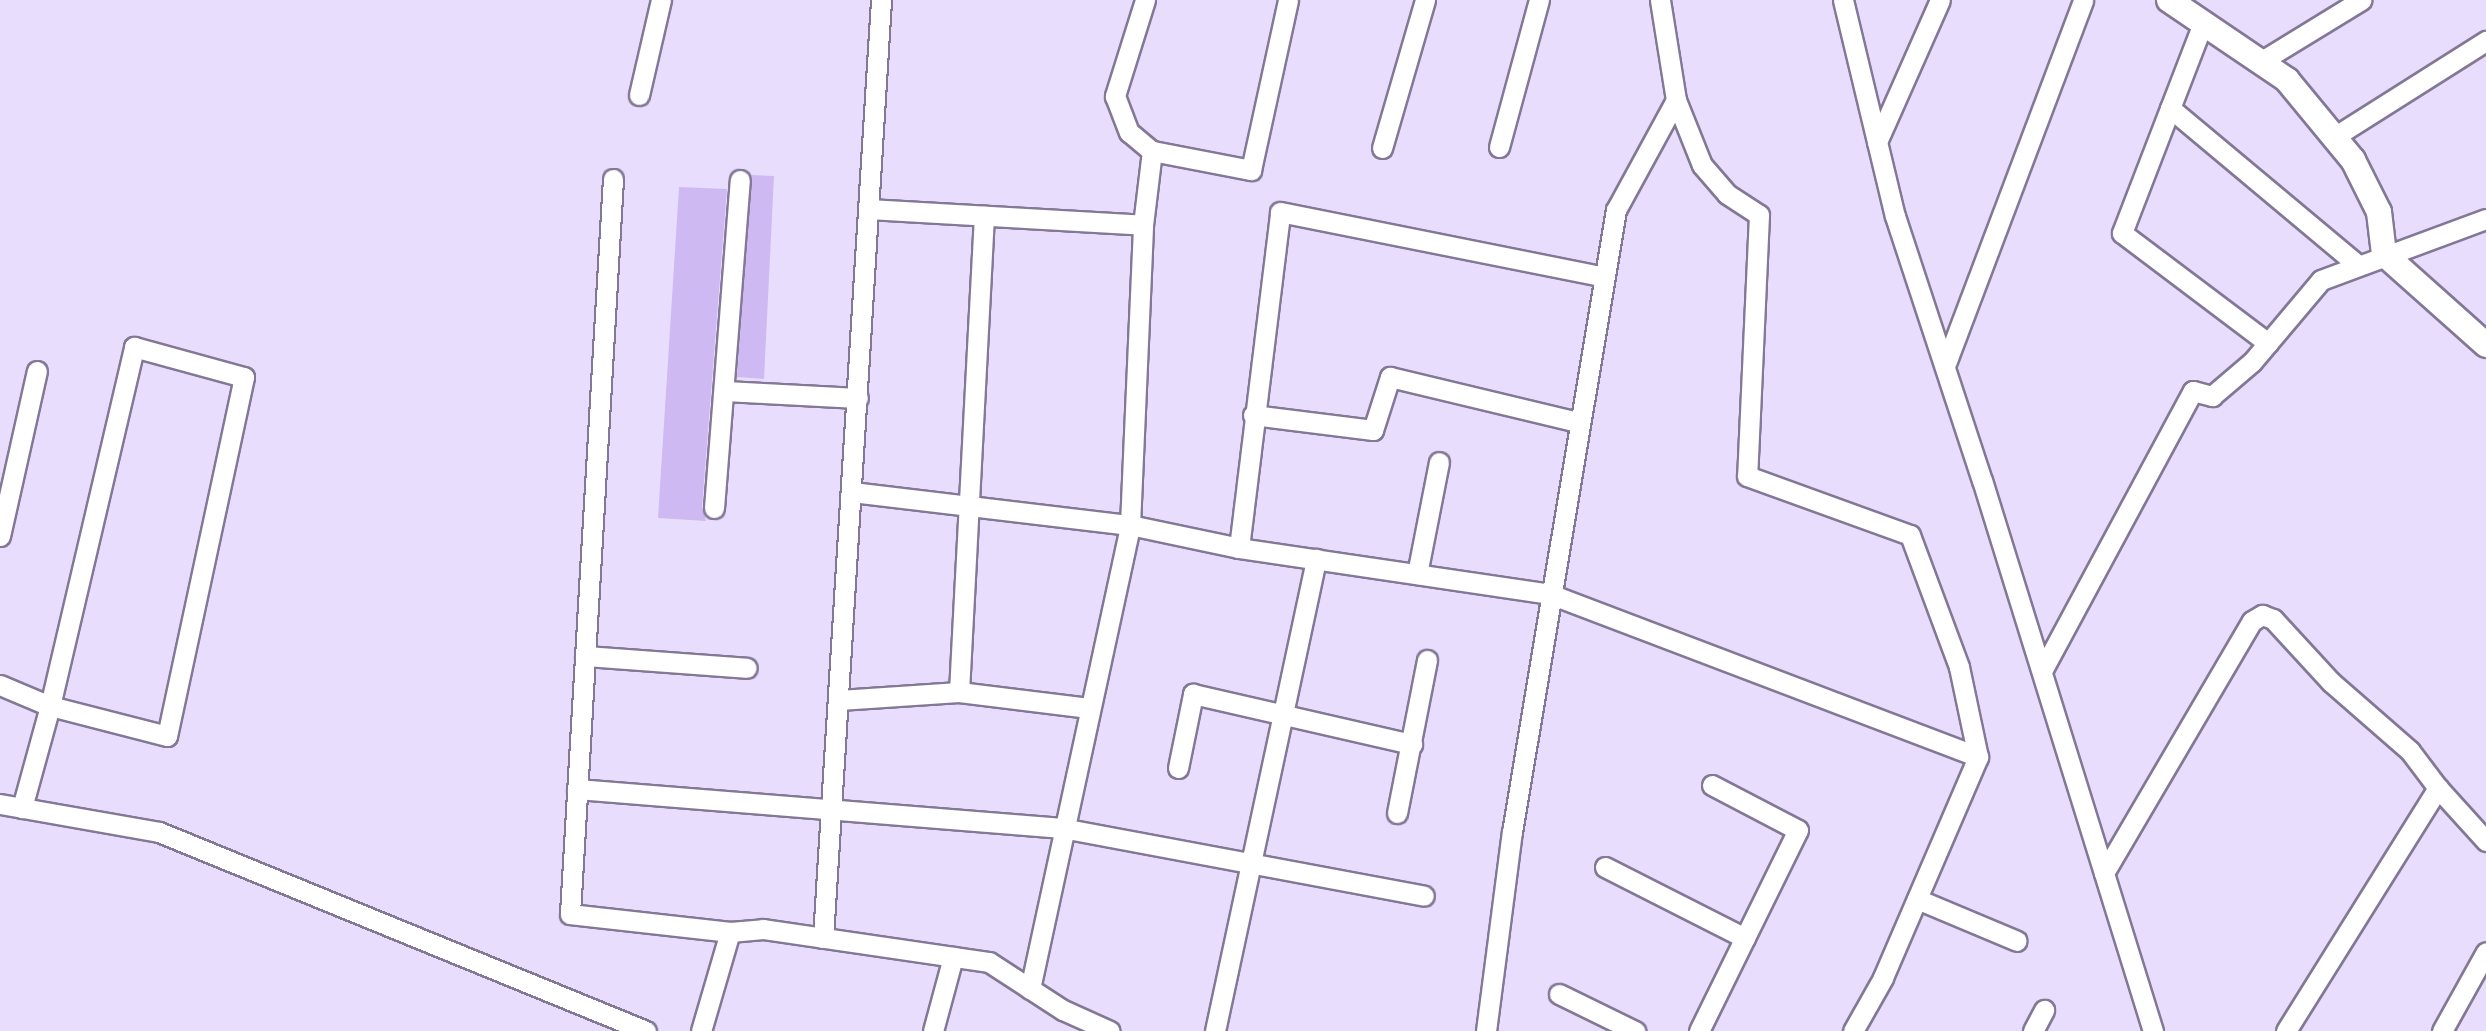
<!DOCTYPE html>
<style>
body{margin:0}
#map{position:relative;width:2486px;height:1031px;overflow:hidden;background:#e9ddfe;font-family:Helvetica,sans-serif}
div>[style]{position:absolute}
.building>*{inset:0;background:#cfb9f3}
.roads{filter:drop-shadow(2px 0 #837895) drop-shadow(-2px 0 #837895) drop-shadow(0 2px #837895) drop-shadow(0 -2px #837895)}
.minor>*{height:19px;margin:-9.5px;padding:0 9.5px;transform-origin:9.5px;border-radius:9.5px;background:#fff}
.tertiary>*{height:24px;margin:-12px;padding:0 12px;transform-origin:12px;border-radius:12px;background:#fff}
span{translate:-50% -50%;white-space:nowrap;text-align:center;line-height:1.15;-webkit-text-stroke:7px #fff;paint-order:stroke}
</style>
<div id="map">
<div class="building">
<div style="clip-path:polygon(751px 175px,774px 176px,764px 379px,737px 377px)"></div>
<div style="clip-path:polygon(679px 187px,727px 189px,702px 507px,706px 521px,658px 518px)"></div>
</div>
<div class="roads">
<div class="minor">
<div style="left:1145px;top:0;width:101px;rotate:107.4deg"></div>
<div style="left:1115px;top:96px;width:39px;rotate:69deg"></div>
<div style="left:1129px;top:132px;width:30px;rotate:40deg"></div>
<div style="left:1843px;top:0;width:222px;rotate:76.5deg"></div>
<div style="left:1895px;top:216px;width:278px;rotate:71.8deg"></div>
<div style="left:1982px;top:480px;width:577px;rotate:72.76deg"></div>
<div style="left:2203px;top:23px;width:225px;rotate:111.1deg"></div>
<div style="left:2122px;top:233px;width:183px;rotate:37deg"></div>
<div style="left:2260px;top:62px;width:119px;rotate:-31.5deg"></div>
<div style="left:639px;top:95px;width:98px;rotate:-77deg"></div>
<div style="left:1676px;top:100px;width:70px;rotate:68.2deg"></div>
<div style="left:1702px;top:165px;width:38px;rotate:49deg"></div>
<div style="left:1727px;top:194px;width:38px;rotate:33deg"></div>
<div style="left:1759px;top:215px;width:261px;rotate:92.6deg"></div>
<div style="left:1747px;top:476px;width:173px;rotate:19.9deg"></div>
<div style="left:1910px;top:535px;width:141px;rotate:69.6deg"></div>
<div style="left:1959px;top:667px;width:92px;rotate:78.1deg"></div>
<div style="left:2170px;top:108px;width:245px;rotate:39.9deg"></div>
<div style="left:2334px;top:137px;width:180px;rotate:-32.3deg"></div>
<div style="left:1877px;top:142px;width:155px;rotate:-66.1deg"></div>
<div style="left:1499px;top:147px;width:152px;rotate:-74.8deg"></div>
<div style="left:1382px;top:148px;width:154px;rotate:-73.8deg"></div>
<div style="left:613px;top:179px;width:736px;rotate:93.35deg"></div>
<div style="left:570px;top:914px;width:161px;rotate:6.4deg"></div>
<div style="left:869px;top:209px;width:274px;rotate:3.3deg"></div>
<div style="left:134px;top:347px;width:114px;rotate:15.3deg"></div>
<div style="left:244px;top:377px;width:367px;rotate:102.1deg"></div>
<div style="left:167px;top:736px;width:121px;rotate:-165.6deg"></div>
<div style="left:50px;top:706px;width:369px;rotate:-76.8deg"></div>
<div style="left:1945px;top:366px;width:391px;rotate:-69.3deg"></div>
<div style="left:725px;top:391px;width:133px;rotate:3deg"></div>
<div style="left:1253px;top:415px;width:121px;rotate:7.1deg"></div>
<div style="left:1373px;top:430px;width:56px;rotate:-72.2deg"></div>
<div style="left:1390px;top:377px;width:193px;rotate:13.5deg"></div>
<div style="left:852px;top:492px;width:280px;rotate:6.8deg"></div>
<div style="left:1130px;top:525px;width:111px;rotate:11.9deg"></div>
<div style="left:1239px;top:548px;width:338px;rotate:-83deg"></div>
<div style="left:1280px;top:212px;width:330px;rotate:11.3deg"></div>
<div style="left:714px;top:508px;width:329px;rotate:-85.5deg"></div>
<div style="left:0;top:536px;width:169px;rotate:-77.4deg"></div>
<div style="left:1239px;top:548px;width:314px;rotate:8.4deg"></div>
<div style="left:1550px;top:594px;width:458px;rotate:20.8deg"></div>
<div style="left:1978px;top:757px;width:241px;rotate:113.3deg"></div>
<div style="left:1883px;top:978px;width:61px;rotate:119.5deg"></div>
<div style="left:1417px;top:574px;width:114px;rotate:-78.9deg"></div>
<div style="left:585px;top:656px;width:162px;rotate:4.2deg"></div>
<div style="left:2042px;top:671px;width:318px;rotate:-61.7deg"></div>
<div style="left:2193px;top:391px;width:20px;rotate:15deg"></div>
<div style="left:2212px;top:396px;width:52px;rotate:-40.4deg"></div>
<div style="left:2252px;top:362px;width:107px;rotate:-49.9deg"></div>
<div style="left:2321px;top:280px;width:176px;rotate:-20.3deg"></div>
<div style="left:0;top:685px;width:54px;rotate:22.8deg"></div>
<div style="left:50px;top:706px;width:106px;rotate:105.4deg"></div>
<div style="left:959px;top:692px;width:131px;rotate:7deg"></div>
<div style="left:839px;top:700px;width:120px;rotate:-3.8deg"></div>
<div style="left:959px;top:692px;width:477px;rotate:-87deg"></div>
<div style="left:1178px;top:768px;width:76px;rotate:-78.5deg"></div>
<div style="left:1193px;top:694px;width:225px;rotate:12.9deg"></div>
<div style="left:577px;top:789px;width:487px;rotate:4.6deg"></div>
<div style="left:1062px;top:828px;width:368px;rotate:10.6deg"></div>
<div style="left:0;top:804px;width:161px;rotate:10deg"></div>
<div style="left:159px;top:832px;width:526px;rotate:22.23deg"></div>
<div style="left:1397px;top:813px;width:156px;rotate:-78.9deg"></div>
<div style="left:1605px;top:867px;width:157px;rotate:26.9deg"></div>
<div style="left:2104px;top:873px;width:292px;rotate:-59.6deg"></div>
<div style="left:2252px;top:621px;width:12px;rotate:-31deg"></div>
<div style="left:2262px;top:615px;width:12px;rotate:20deg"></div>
<div style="left:2273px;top:619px;width:86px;rotate:47.4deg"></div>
<div style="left:2331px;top:682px;width:105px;rotate:41.1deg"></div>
<div style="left:2410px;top:751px;width:46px;rotate:52.9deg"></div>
<div style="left:1917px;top:899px;width:108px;rotate:22.8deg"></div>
<div style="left:823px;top:938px;width:940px;rotate:-86.46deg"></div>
<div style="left:1030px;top:989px;width:475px;rotate:-77.8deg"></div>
<div style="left:1130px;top:525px;width:300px;rotate:-87.5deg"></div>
<div style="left:1143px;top:225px;width:75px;rotate:-83.1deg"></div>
<div style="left:1152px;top:151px;width:101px;rotate:10.9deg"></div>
<div style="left:1251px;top:170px;width:174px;rotate:-77.7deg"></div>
<div style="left:1559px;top:994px;width:85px;rotate:26deg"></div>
<div style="left:701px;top:1031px;width:103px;rotate:-73.7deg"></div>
<div style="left:730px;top:932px;width:33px;rotate:-5deg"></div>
<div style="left:763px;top:929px;width:228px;rotate:8.3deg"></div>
<div style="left:989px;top:962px;width:88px;rotate:33deg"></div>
<div style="left:1063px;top:1010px;width:51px;rotate:24.1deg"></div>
<div style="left:933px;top:1031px;width:77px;rotate:-74.9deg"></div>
<div style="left:1215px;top:1031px;width:483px;rotate:-77.9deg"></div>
<div style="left:1486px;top:1031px;width:201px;rotate:-82.6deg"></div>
<div style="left:1512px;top:832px;width:631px;rotate:-80.51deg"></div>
<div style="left:1616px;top:210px;width:125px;rotate:-61.4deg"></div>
<div style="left:1676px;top:100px;width:101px;rotate:-99.1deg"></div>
<div style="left:1699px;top:1031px;width:224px;rotate:-63.8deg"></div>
<div style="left:1798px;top:830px;width:97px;rotate:-152.4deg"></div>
<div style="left:2033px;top:1031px;width:24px;rotate:-62deg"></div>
<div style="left:2286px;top:1031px;width:287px;rotate:-58deg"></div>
<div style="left:2438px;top:788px;width:72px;rotate:47.8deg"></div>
<div style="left:2442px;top:1031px;width:90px;rotate:-60.9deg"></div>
</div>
<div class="tertiary">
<div style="left:2169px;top:0;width:143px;rotate:34.1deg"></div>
<div style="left:2287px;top:80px;width:104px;rotate:50.5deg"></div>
<div style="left:2353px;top:160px;width:58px;rotate:63.4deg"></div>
<div style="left:2379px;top:212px;width:42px;rotate:83.2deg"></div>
<div style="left:2384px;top:254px;width:137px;rotate:41.7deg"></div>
</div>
</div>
</div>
